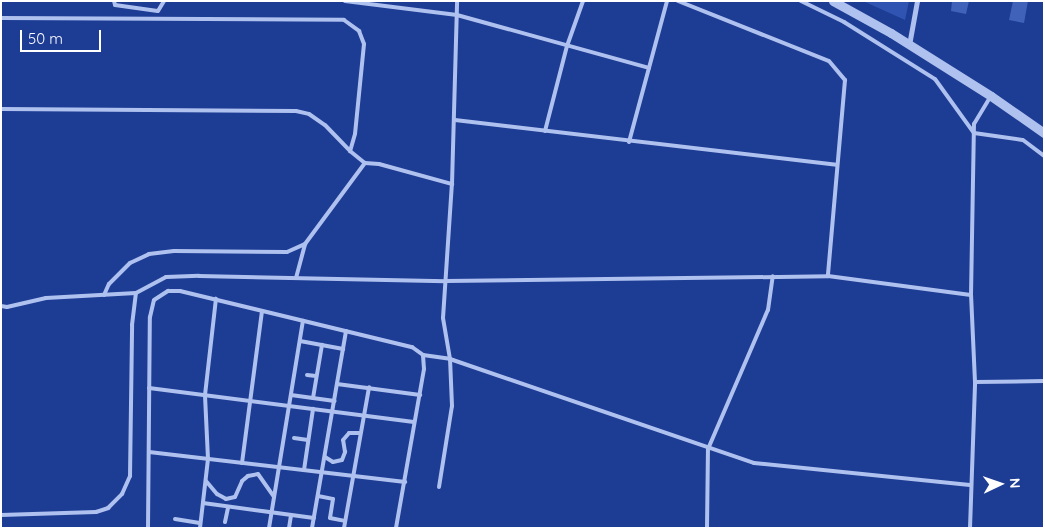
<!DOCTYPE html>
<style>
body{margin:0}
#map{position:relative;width:1045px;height:529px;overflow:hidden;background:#1d3c94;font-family:Quicksand,sans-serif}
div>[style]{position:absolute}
.green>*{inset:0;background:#3054b2}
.building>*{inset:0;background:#4162b9}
.service>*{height:4px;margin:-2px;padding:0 2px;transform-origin:2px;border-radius:2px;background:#afc1ef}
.minor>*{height:5px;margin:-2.5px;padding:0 2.5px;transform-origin:2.5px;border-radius:2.5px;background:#afc1ef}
.tertiary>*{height:9px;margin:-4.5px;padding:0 4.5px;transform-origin:4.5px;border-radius:4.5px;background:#afc1ef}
span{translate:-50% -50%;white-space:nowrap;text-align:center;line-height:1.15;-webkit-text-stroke:5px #1d3c94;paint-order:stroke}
.frame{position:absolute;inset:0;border:2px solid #fff;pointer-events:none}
.north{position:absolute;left:975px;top:459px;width:50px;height:50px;-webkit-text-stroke:4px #1d3c94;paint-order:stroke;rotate:87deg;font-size:14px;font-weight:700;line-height:20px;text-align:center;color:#fff}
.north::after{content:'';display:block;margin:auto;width:18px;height:22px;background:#fff;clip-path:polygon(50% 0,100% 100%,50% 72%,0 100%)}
.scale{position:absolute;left:20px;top:30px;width:81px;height:22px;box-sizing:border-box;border:2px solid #fff;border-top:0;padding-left:6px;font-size:15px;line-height:18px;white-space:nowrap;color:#fff;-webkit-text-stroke:4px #1d3c94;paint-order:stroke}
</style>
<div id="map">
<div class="green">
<div style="clip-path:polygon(863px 1px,909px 1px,905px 20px)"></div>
</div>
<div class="building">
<div style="clip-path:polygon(952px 1px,969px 1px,966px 14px,951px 11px)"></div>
<div style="clip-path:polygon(1013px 1px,1028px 1px,1024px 23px,1009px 20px)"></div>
</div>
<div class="service">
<div style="left:114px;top:1px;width:4px;rotate:76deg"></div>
<div style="left:115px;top:5px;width:43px;rotate:7.9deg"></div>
<div style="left:158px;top:11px;width:12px;rotate:-59deg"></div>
<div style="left:345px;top:1px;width:113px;rotate:7.1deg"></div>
<div style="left:457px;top:15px;width:199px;rotate:15.4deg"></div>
<div style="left:678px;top:1px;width:162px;rotate:21.7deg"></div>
<div style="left:829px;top:61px;width:25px;rotate:50deg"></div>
<div style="left:845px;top:80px;width:197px;rotate:95deg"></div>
<div style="left:801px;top:1px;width:48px;rotate:26deg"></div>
<div style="left:844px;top:22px;width:107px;rotate:32.1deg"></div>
<div style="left:935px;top:79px;width:67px;rotate:54.2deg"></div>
<div style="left:974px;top:133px;width:49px;rotate:8.1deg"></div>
<div style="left:1023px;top:140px;width:26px;rotate:37deg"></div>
<div style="left:1px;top:18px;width:343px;rotate:0.3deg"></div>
<div style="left:344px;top:20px;width:19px;rotate:36deg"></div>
<div style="left:359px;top:31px;width:14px;rotate:69deg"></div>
<div style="left:364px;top:44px;width:90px;rotate:95.7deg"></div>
<div style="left:355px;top:134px;width:18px;rotate:106deg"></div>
<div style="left:1px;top:109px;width:295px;rotate:0.4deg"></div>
<div style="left:296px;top:111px;width:13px;rotate:13deg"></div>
<div style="left:309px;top:114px;width:19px;rotate:35deg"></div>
<div style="left:325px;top:125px;width:36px;rotate:46deg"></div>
<div style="left:350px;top:151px;width:19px;rotate:39deg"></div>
<div style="left:365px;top:163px;width:14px;rotate:4deg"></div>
<div style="left:379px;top:164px;width:76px;rotate:15.3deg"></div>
<div style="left:455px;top:120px;width:384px;rotate:6.7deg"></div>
<div style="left:545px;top:131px;width:88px;rotate:-75.5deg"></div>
<div style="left:567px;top:46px;width:48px;rotate:-70.4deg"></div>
<div style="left:629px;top:142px;width:146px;rotate:-74.9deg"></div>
<div style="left:296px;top:278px;width:35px;rotate:-75deg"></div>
<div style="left:104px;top:295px;width:12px;rotate:-66deg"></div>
<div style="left:109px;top:284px;width:30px;rotate:-45deg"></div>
<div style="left:130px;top:263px;width:21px;rotate:-25deg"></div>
<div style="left:149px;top:254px;width:25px;rotate:-7deg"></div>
<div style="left:174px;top:251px;width:113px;rotate:0.5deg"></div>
<div style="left:287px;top:252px;width:20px;rotate:-24deg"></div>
<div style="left:305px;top:244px;width:101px;rotate:-53.5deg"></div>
<div style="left:1px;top:306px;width:6px;rotate:9deg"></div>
<div style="left:7px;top:307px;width:40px;rotate:-13deg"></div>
<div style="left:46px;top:298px;width:90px;rotate:-3.2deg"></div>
<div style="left:136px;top:293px;width:34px;rotate:-28deg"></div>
<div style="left:166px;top:277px;width:33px;rotate:-2deg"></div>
<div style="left:199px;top:276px;width:247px;rotate:1.2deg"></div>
<div style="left:446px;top:281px;width:382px;rotate:-0.7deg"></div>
<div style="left:828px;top:276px;width:144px;rotate:7.6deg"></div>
<div style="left:300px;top:341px;width:44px;rotate:10.5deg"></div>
<div style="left:423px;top:355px;width:27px;rotate:8deg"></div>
<div style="left:450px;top:359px;width:321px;rotate:18.9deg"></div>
<div style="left:754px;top:463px;width:217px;rotate:5.8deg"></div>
<div style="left:307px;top:375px;width:9px;rotate:6deg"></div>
<div style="left:975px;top:382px;width:69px;rotate:-0.8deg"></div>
<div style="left:337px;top:384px;width:84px;rotate:7.5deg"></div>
<div style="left:149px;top:388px;width:267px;rotate:7.3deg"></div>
<div style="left:291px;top:395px;width:44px;rotate:7.8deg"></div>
<div style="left:313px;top:398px;width:54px;rotate:-80.4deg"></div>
<div style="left:294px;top:438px;width:14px;rotate:8deg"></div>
<div style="left:149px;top:452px;width:258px;rotate:6.7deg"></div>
<div style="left:325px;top:457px;width:9px;rotate:32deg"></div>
<div style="left:333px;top:462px;width:9px;rotate:-13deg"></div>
<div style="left:342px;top:460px;width:9px;rotate:-69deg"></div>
<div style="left:345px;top:452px;width:12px;rotate:-99deg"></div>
<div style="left:343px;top:440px;width:9px;rotate:-49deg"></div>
<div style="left:349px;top:433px;width:11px"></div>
<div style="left:242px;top:463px;width:153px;rotate:-82.5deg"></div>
<div style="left:304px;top:470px;width:62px;rotate:-81.6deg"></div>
<div style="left:206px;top:481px;width:17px;rotate:50deg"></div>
<div style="left:217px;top:494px;width:10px;rotate:29deg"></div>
<div style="left:226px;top:499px;width:9px;rotate:-13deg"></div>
<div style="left:235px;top:497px;width:17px;rotate:-66deg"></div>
<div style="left:242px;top:481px;width:8px;rotate:-40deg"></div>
<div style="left:248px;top:476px;width:10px;rotate:-11deg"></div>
<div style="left:258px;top:474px;width:28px;rotate:55deg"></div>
<div style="left:439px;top:487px;width:82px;rotate:-80.9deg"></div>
<div style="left:452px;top:406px;width:47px;rotate:-92.4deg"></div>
<div style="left:450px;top:359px;width:42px;rotate:-99.7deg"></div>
<div style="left:443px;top:318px;width:134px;rotate:-86.2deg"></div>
<div style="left:452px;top:184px;width:183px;rotate:-88.4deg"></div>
<div style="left:318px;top:496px;width:15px;rotate:11deg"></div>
<div style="left:333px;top:499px;width:19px;rotate:99deg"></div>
<div style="left:330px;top:518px;width:15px;rotate:11deg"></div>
<div style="left:203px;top:503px;width:112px;rotate:7.7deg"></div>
<div style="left:1px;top:515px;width:95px;rotate:-1.8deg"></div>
<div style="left:96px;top:512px;width:13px;rotate:-18deg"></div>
<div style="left:108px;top:508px;width:20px;rotate:-45deg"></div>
<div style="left:122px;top:494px;width:20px;rotate:-66deg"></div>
<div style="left:130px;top:476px;width:151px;rotate:-89.2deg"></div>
<div style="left:132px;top:325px;width:32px;rotate:-83deg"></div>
<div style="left:175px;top:519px;width:25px;rotate:9deg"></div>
<div style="left:225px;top:522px;width:14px;rotate:-78deg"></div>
<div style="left:148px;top:528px;width:211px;rotate:-89.5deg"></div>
<div style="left:150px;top:317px;width:17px;rotate:-77deg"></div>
<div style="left:154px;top:300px;width:17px;rotate:-33deg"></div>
<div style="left:168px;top:291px;width:12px"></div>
<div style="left:180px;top:291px;width:239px;rotate:13.6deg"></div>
<div style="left:412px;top:347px;width:14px;rotate:36deg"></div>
<div style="left:423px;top:355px;width:14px;rotate:86deg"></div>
<div style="left:424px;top:369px;width:161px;rotate:100deg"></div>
<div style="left:200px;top:528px;width:69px;rotate:-83.4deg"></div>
<div style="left:208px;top:459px;width:64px;rotate:-92.7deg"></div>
<div style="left:205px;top:395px;width:97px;rotate:-83.5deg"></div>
<div style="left:269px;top:528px;width:210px;rotate:-80.7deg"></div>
<div style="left:289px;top:528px;width:12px;rotate:-81deg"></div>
<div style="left:312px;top:528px;width:200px;rotate:-80.2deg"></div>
<div style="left:344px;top:528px;width:143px;rotate:-79.9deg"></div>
<div style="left:707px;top:528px;width:79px;rotate:-89.3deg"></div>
<div style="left:708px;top:449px;width:151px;rotate:-66.7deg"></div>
<div style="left:768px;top:310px;width:34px;rotate:-82deg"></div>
<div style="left:970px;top:528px;width:146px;rotate:-88deg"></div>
<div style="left:975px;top:382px;width:87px;rotate:-92.6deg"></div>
<div style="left:971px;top:295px;width:171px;rotate:-89deg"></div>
<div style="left:974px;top:124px;width:33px;rotate:-59deg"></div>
</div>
<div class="minor">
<div style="left:909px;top:45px;width:45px;rotate:-79.7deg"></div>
</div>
<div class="tertiary">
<div style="left:833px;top:1px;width:66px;rotate:28.9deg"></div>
<div style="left:891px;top:33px;width:118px;rotate:32.2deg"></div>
<div style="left:991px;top:96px;width:65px;rotate:34.9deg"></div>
</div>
<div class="frame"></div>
<div class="north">N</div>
<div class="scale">50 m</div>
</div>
